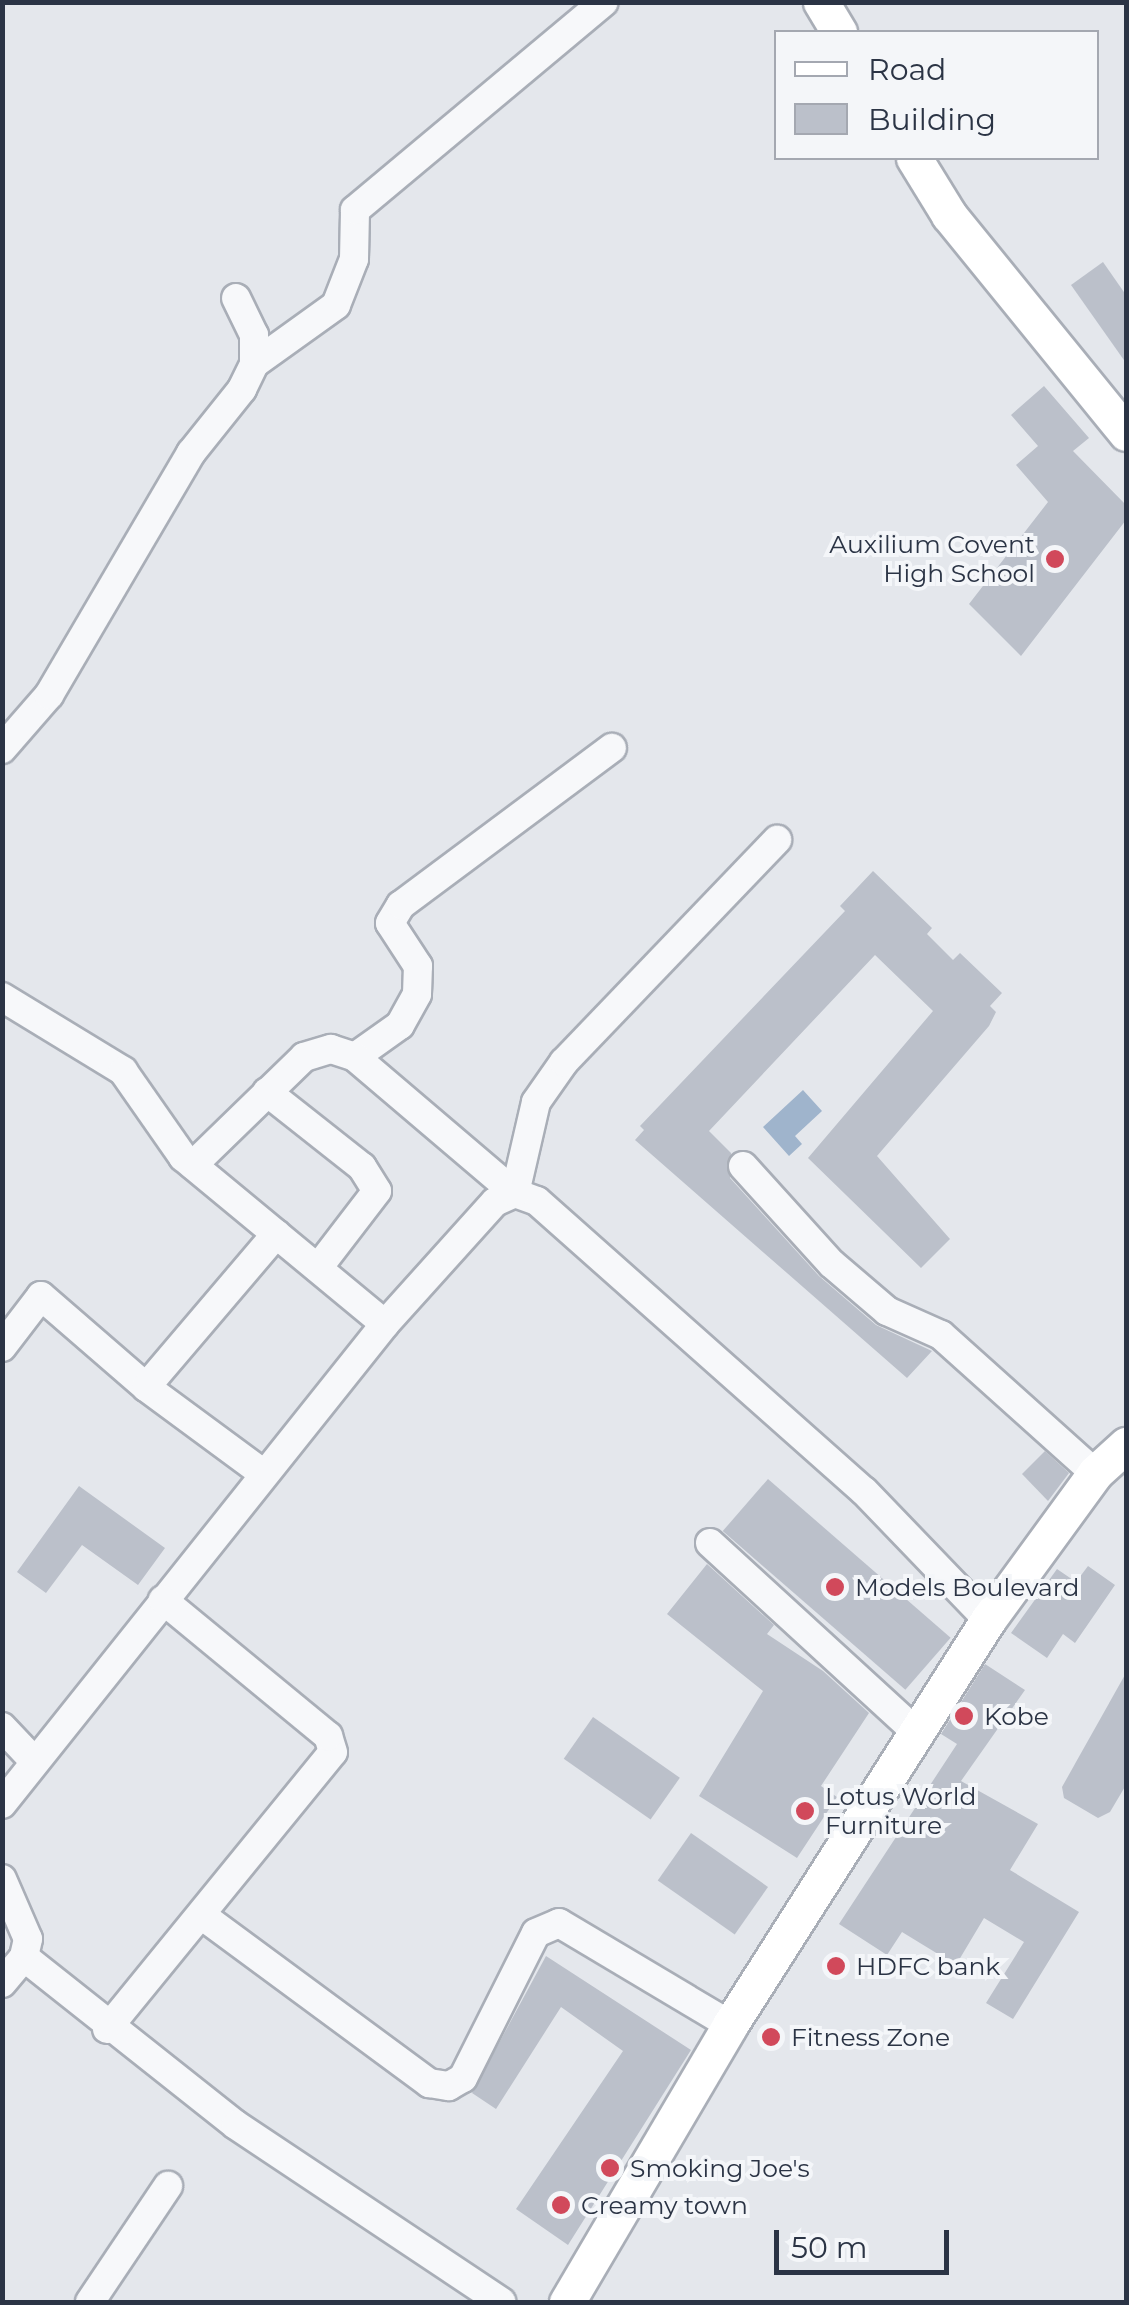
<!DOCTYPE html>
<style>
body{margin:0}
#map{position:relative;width:1129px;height:2305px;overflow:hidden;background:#e4e7ec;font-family:Montserrat,sans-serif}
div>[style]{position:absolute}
.water>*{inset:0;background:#9fb4cc}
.building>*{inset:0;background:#bbc0ca;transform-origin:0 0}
.roads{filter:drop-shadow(2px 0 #a9aeb7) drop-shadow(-2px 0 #a9aeb7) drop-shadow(0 2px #a9aeb7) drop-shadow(0 -2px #a9aeb7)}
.minor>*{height:28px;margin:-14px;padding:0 14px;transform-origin:14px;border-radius:14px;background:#f7f8fa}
.major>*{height:35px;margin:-17.5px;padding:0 17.5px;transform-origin:17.5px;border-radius:17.5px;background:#fff}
.dots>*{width:28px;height:28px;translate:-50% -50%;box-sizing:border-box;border:5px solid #f4f6f9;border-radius:50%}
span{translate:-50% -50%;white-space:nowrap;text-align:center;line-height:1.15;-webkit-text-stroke:8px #f4f6f9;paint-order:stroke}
.poi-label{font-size:25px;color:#2b3445}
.right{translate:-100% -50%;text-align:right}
.left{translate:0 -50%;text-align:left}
.frame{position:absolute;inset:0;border:5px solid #2b3445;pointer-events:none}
.legend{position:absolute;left:774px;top:30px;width:325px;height:130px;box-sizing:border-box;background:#f4f6f9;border:2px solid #a4a8b1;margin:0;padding:12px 18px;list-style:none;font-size:30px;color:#2b3445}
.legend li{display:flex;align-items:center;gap:20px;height:50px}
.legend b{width:50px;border:2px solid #a4a8b1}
.scale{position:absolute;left:774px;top:2230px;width:175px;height:45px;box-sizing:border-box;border:5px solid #2b3445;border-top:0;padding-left:12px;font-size:30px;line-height:35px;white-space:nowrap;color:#2b3445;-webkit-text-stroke:8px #f4f6f9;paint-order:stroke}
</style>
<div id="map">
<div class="water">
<div style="clip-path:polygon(803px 1090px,822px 1111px,795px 1136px,802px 1144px,789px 1156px,763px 1127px)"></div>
</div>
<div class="building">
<div style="clip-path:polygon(1103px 262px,1126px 295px,1126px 363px,1071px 285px)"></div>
<div style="clip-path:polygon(1044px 386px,1089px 438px,1073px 451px,1126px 505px,1126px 520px,1021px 656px,969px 604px,1048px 502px,1016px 465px,1038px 446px,1011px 415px)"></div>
<div style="clip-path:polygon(873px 871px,932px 928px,927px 934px,953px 960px,960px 953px,1002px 993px,990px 1006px,996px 1012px,989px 1026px,877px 1156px,950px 1239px,921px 1268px,808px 1158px,933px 1011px,875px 955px,709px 1131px,731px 1153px,730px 1178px,819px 1276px,876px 1325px,932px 1351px,907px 1378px,635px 1140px,644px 1130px,640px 1126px,845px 911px,840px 906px)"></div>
<div style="clip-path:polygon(1045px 1451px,1069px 1473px,1048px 1501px,1022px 1474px)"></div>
<div style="left:768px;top:1479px;width:242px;height:69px;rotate:41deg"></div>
<div style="clip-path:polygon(79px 1486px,165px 1548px,138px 1585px,82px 1545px,46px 1593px,17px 1572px)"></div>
<div style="clip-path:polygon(707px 1564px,774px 1625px,767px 1634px,823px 1671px,869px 1713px,821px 1786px,837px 1797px,797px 1858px,699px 1796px,763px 1691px,667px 1614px)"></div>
<div style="clip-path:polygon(1088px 1566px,1115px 1585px,1075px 1643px,1063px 1634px,1047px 1658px,1011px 1633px,1057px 1569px,1076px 1582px)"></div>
<div style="clip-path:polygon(985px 1664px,1025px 1690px,961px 1781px,1038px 1824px,1010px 1870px,1079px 1912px,1013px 2019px,986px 2003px,1024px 1942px,984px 1918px,956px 1965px,902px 1932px,887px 1955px,839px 1924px,957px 1744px,941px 1734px)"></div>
<div style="clip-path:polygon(1126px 1673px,1126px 1785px,1110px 1812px,1098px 1818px,1064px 1798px,1062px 1787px)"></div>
<div style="left:593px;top:1717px;width:106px;height:51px;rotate:35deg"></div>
<div style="left:691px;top:1833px;width:94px;height:58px;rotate:35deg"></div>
<div style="clip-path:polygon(546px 1956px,691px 2050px,568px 2245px,516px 2209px,623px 2051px,561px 2007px,496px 2109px,472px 2093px)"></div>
</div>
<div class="roads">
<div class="minor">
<div style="left:254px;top:364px;width:101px;rotate:-35.7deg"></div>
<div style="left:336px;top:305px;width:49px;rotate:-68.6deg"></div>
<div style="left:354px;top:259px;width:49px;rotate:-88.8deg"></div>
<div style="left:355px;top:210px;width:324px;rotate:-39.9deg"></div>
<div style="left:2px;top:749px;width:72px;rotate:-49deg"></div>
<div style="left:49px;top:695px;width:281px;rotate:-59.6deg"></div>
<div style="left:191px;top:453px;width:82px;rotate:-51.4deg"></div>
<div style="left:242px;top:389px;width:28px;rotate:-64deg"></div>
<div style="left:254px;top:364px;width:29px;rotate:-90deg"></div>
<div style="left:254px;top:335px;width:41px;rotate:-115.9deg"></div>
<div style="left:2px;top:997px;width:142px;rotate:31.4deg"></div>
<div style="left:123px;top:1071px;width:105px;rotate:55.1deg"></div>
<div style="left:183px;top:1157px;width:262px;rotate:39.6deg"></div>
<div style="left:385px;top:1324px;width:164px;rotate:-48deg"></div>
<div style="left:495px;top:1202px;width:22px;rotate:-24deg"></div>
<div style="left:515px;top:1193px;width:23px;rotate:20deg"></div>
<div style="left:537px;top:1201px;width:437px;rotate:41.6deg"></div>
<div style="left:864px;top:1491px;width:179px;rotate:46.1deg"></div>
<div style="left:355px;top:1057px;width:55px;rotate:-35.4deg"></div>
<div style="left:400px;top:1025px;width:35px;rotate:-61deg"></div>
<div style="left:417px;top:994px;width:28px;rotate:-88deg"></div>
<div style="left:418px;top:966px;width:51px;rotate:-123.1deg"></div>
<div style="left:390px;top:923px;width:21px;rotate:-59deg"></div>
<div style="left:401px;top:905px;width:263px;rotate:-36.7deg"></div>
<div style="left:267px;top:1092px;width:121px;rotate:38.3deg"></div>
<div style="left:362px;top:1167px;width:28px;rotate:58deg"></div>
<div style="left:377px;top:1191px;width:97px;rotate:127.5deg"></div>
<div style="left:193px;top:1165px;width:155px;rotate:-44.2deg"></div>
<div style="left:304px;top:1057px;width:28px;rotate:-17deg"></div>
<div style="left:331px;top:1049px;width:25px;rotate:18deg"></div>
<div style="left:355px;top:1057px;width:210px;rotate:40.4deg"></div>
<div style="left:515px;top:1193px;width:93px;rotate:-77deg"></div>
<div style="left:536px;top:1102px;width:49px;rotate:-55deg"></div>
<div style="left:564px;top:1062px;width:308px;rotate:-46.2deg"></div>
<div style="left:743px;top:1166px;width:132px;rotate:47.8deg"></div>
<div style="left:832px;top:1264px;width:72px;rotate:40.5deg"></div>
<div style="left:887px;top:1311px;width:59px;rotate:24deg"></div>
<div style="left:941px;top:1335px;width:207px;rotate:41.9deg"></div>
<div style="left:2px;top:1347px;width:64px;rotate:-52.6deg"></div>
<div style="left:41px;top:1296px;width:139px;rotate:40.9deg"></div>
<div style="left:146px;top:1387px;width:147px;rotate:36.4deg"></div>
<div style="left:146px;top:1387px;width:201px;rotate:-49.6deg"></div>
<div style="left:710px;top:1543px;width:281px;rotate:42.5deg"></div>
<div style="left:2px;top:1727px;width:47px;rotate:46.7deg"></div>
<div style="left:2px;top:1804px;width:614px;rotate:-51.41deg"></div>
<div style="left:2px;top:1879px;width:65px;rotate:66.6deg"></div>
<div style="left:28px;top:1939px;width:18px;rotate:103deg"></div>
<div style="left:24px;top:1957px;width:34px;rotate:130deg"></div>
<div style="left:204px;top:1917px;width:280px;rotate:36.4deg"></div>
<div style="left:429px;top:2083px;width:20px;rotate:9deg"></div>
<div style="left:449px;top:2086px;width:16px;rotate:-30deg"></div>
<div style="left:463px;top:2078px;width:162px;rotate:-63.3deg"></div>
<div style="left:536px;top:1933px;width:25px;rotate:-23deg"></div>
<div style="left:559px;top:1923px;width:199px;rotate:30.8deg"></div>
<div style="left:24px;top:1957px;width:270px;rotate:38.4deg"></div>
<div style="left:236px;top:2125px;width:319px;rotate:33.7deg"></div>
<div style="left:107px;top:2029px;width:357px;rotate:-50.8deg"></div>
<div style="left:333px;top:1752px;width:17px;rotate:-107deg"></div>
<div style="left:328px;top:1736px;width:214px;rotate:-140.5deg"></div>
<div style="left:90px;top:2302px;width:140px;rotate:-56.1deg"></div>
</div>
<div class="major">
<div style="left:821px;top:2px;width:35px;rotate:59deg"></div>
<div style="left:914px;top:158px;width:67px;rotate:58.4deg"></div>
<div style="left:949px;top:215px;width:281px;rotate:50.9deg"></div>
<div style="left:567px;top:2302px;width:321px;rotate:-59.5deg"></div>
<div style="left:730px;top:2025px;width:480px;rotate:-57.5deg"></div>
<div style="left:988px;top:1620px;width:182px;rotate:-53.9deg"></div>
<div style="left:1095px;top:1473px;width:42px;rotate:-42.1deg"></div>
</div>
</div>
<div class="dots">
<div style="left:1055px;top:559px;background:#d1495b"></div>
<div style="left:835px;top:1587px;background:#d1495b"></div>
<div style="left:964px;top:1716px;background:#d1495b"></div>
<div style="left:805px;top:1811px;background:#d1495b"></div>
<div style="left:836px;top:1966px;background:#d1495b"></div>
<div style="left:771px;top:2037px;background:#d1495b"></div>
<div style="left:610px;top:2168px;background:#d1495b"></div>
<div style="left:561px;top:2205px;background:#d1495b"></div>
</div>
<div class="poi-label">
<span class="right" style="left:1035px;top:559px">Auxilium Covent<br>High School</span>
<span class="left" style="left:855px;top:1587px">Models Boulevard</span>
<span class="left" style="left:984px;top:1716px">Kobe</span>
<span class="left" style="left:825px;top:1811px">Lotus World<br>Furniture</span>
<span class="left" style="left:856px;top:1966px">HDFC bank</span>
<span class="left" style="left:791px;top:2037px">Fitness Zone</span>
<span class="left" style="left:630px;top:2168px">Smoking Joe's</span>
<span class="left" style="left:581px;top:2205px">Creamy town</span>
</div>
<div class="frame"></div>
<ul class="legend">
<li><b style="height:12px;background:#fff"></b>Road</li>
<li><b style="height:28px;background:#bbc0ca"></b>Building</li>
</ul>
<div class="scale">50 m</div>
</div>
